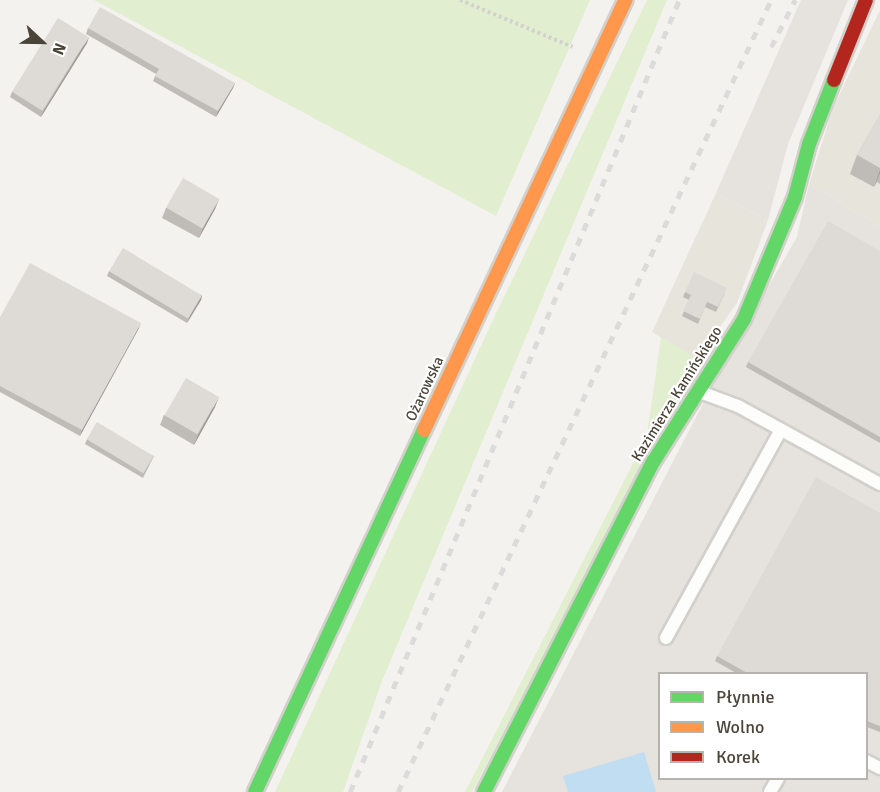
<!DOCTYPE html>
<meta charset="utf-8">
<style>
body{margin:0}
#map{position:relative;width:880px;height:792px;overflow:hidden;background:#f4f2ee;font-family:Signika,sans-serif}
div>[style]{position:absolute}
.residential>*{inset:0;background:#e7e4dc}
.industrial>*{inset:0;background:#e6e2de}
.green>*{inset:0;background:#e1eecf}
.water>*{inset:0;background:#c0ddf1}
.path>*{height:4px;margin-top:-2px;transform-origin:0;background:repeating-linear-gradient(90deg,#d3d2cc 0 3px,transparent 0 6px)}
.roads{filter:drop-shadow(2px 0 #d2d0cb) drop-shadow(-2px 0 #d2d0cb) drop-shadow(0 2px #d2d0cb) drop-shadow(0 -2px #d2d0cb)}
.lane>*{height:12px;margin:-6px;padding:0 6px;transform-origin:6px;border-radius:6px;background:#fdfdfc}
.fast>*{height:14px;margin:-7px;padding:0 7px;transform-origin:7px;border-radius:7px;background:#63d668}
.slow>*{height:14px;margin:-7px;padding:0 7px;transform-origin:7px;border-radius:7px;background:#ff974d}
.jam>*{height:14px;margin:-7px;padding:0 7px;transform-origin:7px;border-radius:7px;background:#b3261e}
.rail>*{height:4.5px;margin-top:-2.25px;transform-origin:0;background:repeating-linear-gradient(90deg,#dbdbda 0 8px,transparent 0 16px)}
.wall>*{inset:0;background:#bfbcb8}
.shaded-wall>*{inset:0;background:#9b9996}
.building>*{inset:0;background:#dedbd6;transform-origin:0 0}
span{translate:-50% -50%;white-space:nowrap;text-align:center;line-height:1.15;-webkit-text-stroke:4.5px #fff;paint-order:stroke}
.street-label{font-size:15px;color:#4b4439}
.legend{position:absolute;left:658px;top:672px;width:210px;height:108px;box-sizing:border-box;background:#fff;border:2px solid #b7b4b0;margin:0;padding:8px 10px;list-style:none;font-size:18px;color:#4b4439}
.legend li{display:flex;align-items:center;gap:12px;height:30px}
.legend b{width:30px;border:2px solid #b7b4b0}
.north{position:absolute;left:12px;top:12px;width:60px;height:60px;-webkit-text-stroke:4px #fff;paint-order:stroke;rotate:112deg;font-size:16px;font-weight:700;line-height:24px;text-align:center;color:#4b4439}
.north::after{content:'';display:block;margin:auto;width:21px;height:27px;background:#4b4439;clip-path:polygon(50% 0,100% 100%,50% 72%,0 100%)}
</style>
<div id="map">
<div class="residential">
<div style="clip-path:polygon(880px 10px,880px 227px,809px 184px,833px 108px)"></div>
<div style="clip-path:polygon(716px 193px,768px 220px,737px 303px,697px 359px,652px 332px)"></div>
</div>
<div class="industrial">
<div style="clip-path:polygon(801px 0,848px 0,788px 144px,768px 220px,716px 193px)"></div>
<div style="clip-path:polygon(evenodd,809px 184px,880px 227px,880px 792px,502px 792px,723px 365px,797px 237px,809px 184px,660px 674px,866px 674px,866px 778px,660px 778px,660px 674px)"></div>
</div>
<div class="green">
<div style="clip-path:polygon(94px 0,590px 0,496px 216px)"></div>
<div style="clip-path:polygon(647px 0,667px 0,382px 681px,343px 792px,275px 792px,492px 322px)"></div>
<div style="clip-path:polygon(661px 337px,704px 363px,472px 792px,465px 792px,647px 436px)"></div>
</div>
<div class="water">
<div style="clip-path:polygon(644px 752px,656px 792px,568px 792px,563px 776px)"></div>
</div>
<div class="path">
<div style="left:460px;top:0;width:122px;rotate:22.6deg"></div>
</div>
<div class="roads">
<div class="lane">
<div style="left:700px;top:392px;width:40px;rotate:20.2deg"></div>
<div style="left:738px;top:406px;width:162px;rotate:28.8deg"></div>
<div style="left:666px;top:638px;width:238px;rotate:-61.1deg"></div>
<div style="left:866px;top:761px;width:16px;rotate:27deg"></div>
<div style="left:770px;top:792px;width:16px;rotate:-60deg"></div>
</div>
<div class="fast">
<div style="left:255px;top:792px;width:400px;rotate:-65deg"></div>
<div style="left:484px;top:792px;width:371px;rotate:-62.9deg"></div>
<div style="left:653px;top:462px;width:169px;rotate:-57.5deg"></div>
<div style="left:744px;top:319px;width:132px;rotate:-67.3deg"></div>
<div style="left:795px;top:197px;width:55px;rotate:-75.2deg"></div>
<div style="left:809px;top:144px;width:69px;rotate:-68.7deg"></div>
</div>
<div class="slow">
<div style="left:424px;top:430px;width:475px;rotate:-64.9deg"></div>
</div>
<div class="jam">
<div style="left:834px;top:80px;width:86px;rotate:-68.2deg"></div>
</div>
</div>
<div class="rail">
<div style="left:771px;top:47px;width:53px;rotate:-62.9deg"></div>
<div style="left:350px;top:792px;width:858px;rotate:-67.44deg"></div>
<div style="left:398px;top:792px;width:875px;rotate:-64.78deg"></div>
</div>
<div class="wall">
<div style="clip-path:polygon(88px 28px,235px 83px,233px 88px,216px 117px,153px 81px,156px 74px,86px 34px)"></div>
<div style="clip-path:polygon(87px 43px,41px 117px,10px 97px,12px 92px)"></div>
<div style="clip-path:polygon(880px 115px,880px 184px,877px 182px,874px 187px,850px 174px,857px 155px)"></div>
<div style="clip-path:polygon(219px 199px,215px 209px,199px 238px,162px 218px,166px 208px)"></div>
<div style="clip-path:polygon(880px 251px,880px 443px,746px 367px,748px 362px)"></div>
<div style="clip-path:polygon(109px 271px,202px 295px,201px 300px,187px 323px,107px 276px)"></div>
<div style="clip-path:polygon(685px 292px,725px 293px,716px 312px,705px 307px,698px 324px,682px 316px,689px 300px,683px 297px)"></div>
<div style="clip-path:polygon(0 317px,139px 328px,80px 436px,0 392px)"></div>
<div style="clip-path:polygon(215px 407px,194px 445px,160px 425px,164px 415px)"></div>
<div style="clip-path:polygon(87px 439px,154px 456px,143px 478px,85px 444px)"></div>
<div style="clip-path:polygon(880px 513px,880px 732px,867px 727px,867px 674px,738px 674px,715px 661px,717px 656px)"></div>
</div>
<div class="shaded-wall">
<div style="clip-path:polygon(89px 37px,87px 43px,41px 117px,43px 112px)"></div>
<div style="clip-path:polygon(235px 83px,233px 88px,216px 117px,218px 111px)"></div>
<div style="clip-path:polygon(880px 170px,880px 173px,874px 187px)"></div>
<div style="clip-path:polygon(219px 199px,215px 209px,199px 238px,203px 228px)"></div>
<div style="clip-path:polygon(202px 295px,201px 300px,187px 323px,189px 318px)"></div>
<div style="clip-path:polygon(141px 323px,139px 328px,80px 436px,82px 430px)"></div>
<div style="clip-path:polygon(219px 397px,215px 407px,194px 445px,198px 435px)"></div>
</div>
<div class="building">
<div style="clip-path:polygon(100px 7px,235px 83px,218px 111px,155px 76px,159px 69px,88px 28px)"></div>
<div style="left:58px;top:18px;width:36px;height:87px;rotate:32deg"></div>
<div style="clip-path:polygon(880px 115px,880px 168px,857px 155px)"></div>
<div style="left:183px;top:178px;width:42px;height:34px;rotate:30deg"></div>
<div style="clip-path:polygon(828px 221px,880px 251px,880px 437px,748px 362px)"></div>
<div style="left:123px;top:248px;width:92px;height:27px;rotate:31deg"></div>
<div style="clip-path:polygon(30px 263px,141px 323px,82px 430px,0 386px,0 317px)"></div>
<div style="clip-path:polygon(694px 272px,727px 288px,718px 307px,707px 302px,700px 319px,683px 311px,691px 295px,685px 292px)"></div>
<div style="left:186px;top:378px;width:38px;height:43px;rotate:30deg"></div>
<div style="left:97px;top:422px;width:66px;height:20px;rotate:31deg"></div>
<div style="clip-path:polygon(816px 477px,880px 513px,880px 726px,867px 721px,867px 674px,749px 674px,717px 656px)"></div>
</div>
<div class="street-label">
<span style="left:425px;top:389px;rotate:-65deg">Ożarowska</span>
<span style="left:677px;top:394px;rotate:-58deg">Kazimierza Kamińskiego</span>
</div>
<ul class="legend">
<li><b style="height:8px;background:#63d668"></b>Płynnie</li>
<li><b style="height:8px;background:#ff974d"></b>Wolno</li>
<li><b style="height:8px;background:#b3261e"></b>Korek</li>
</ul>
<div class="north">N</div>
</div>
